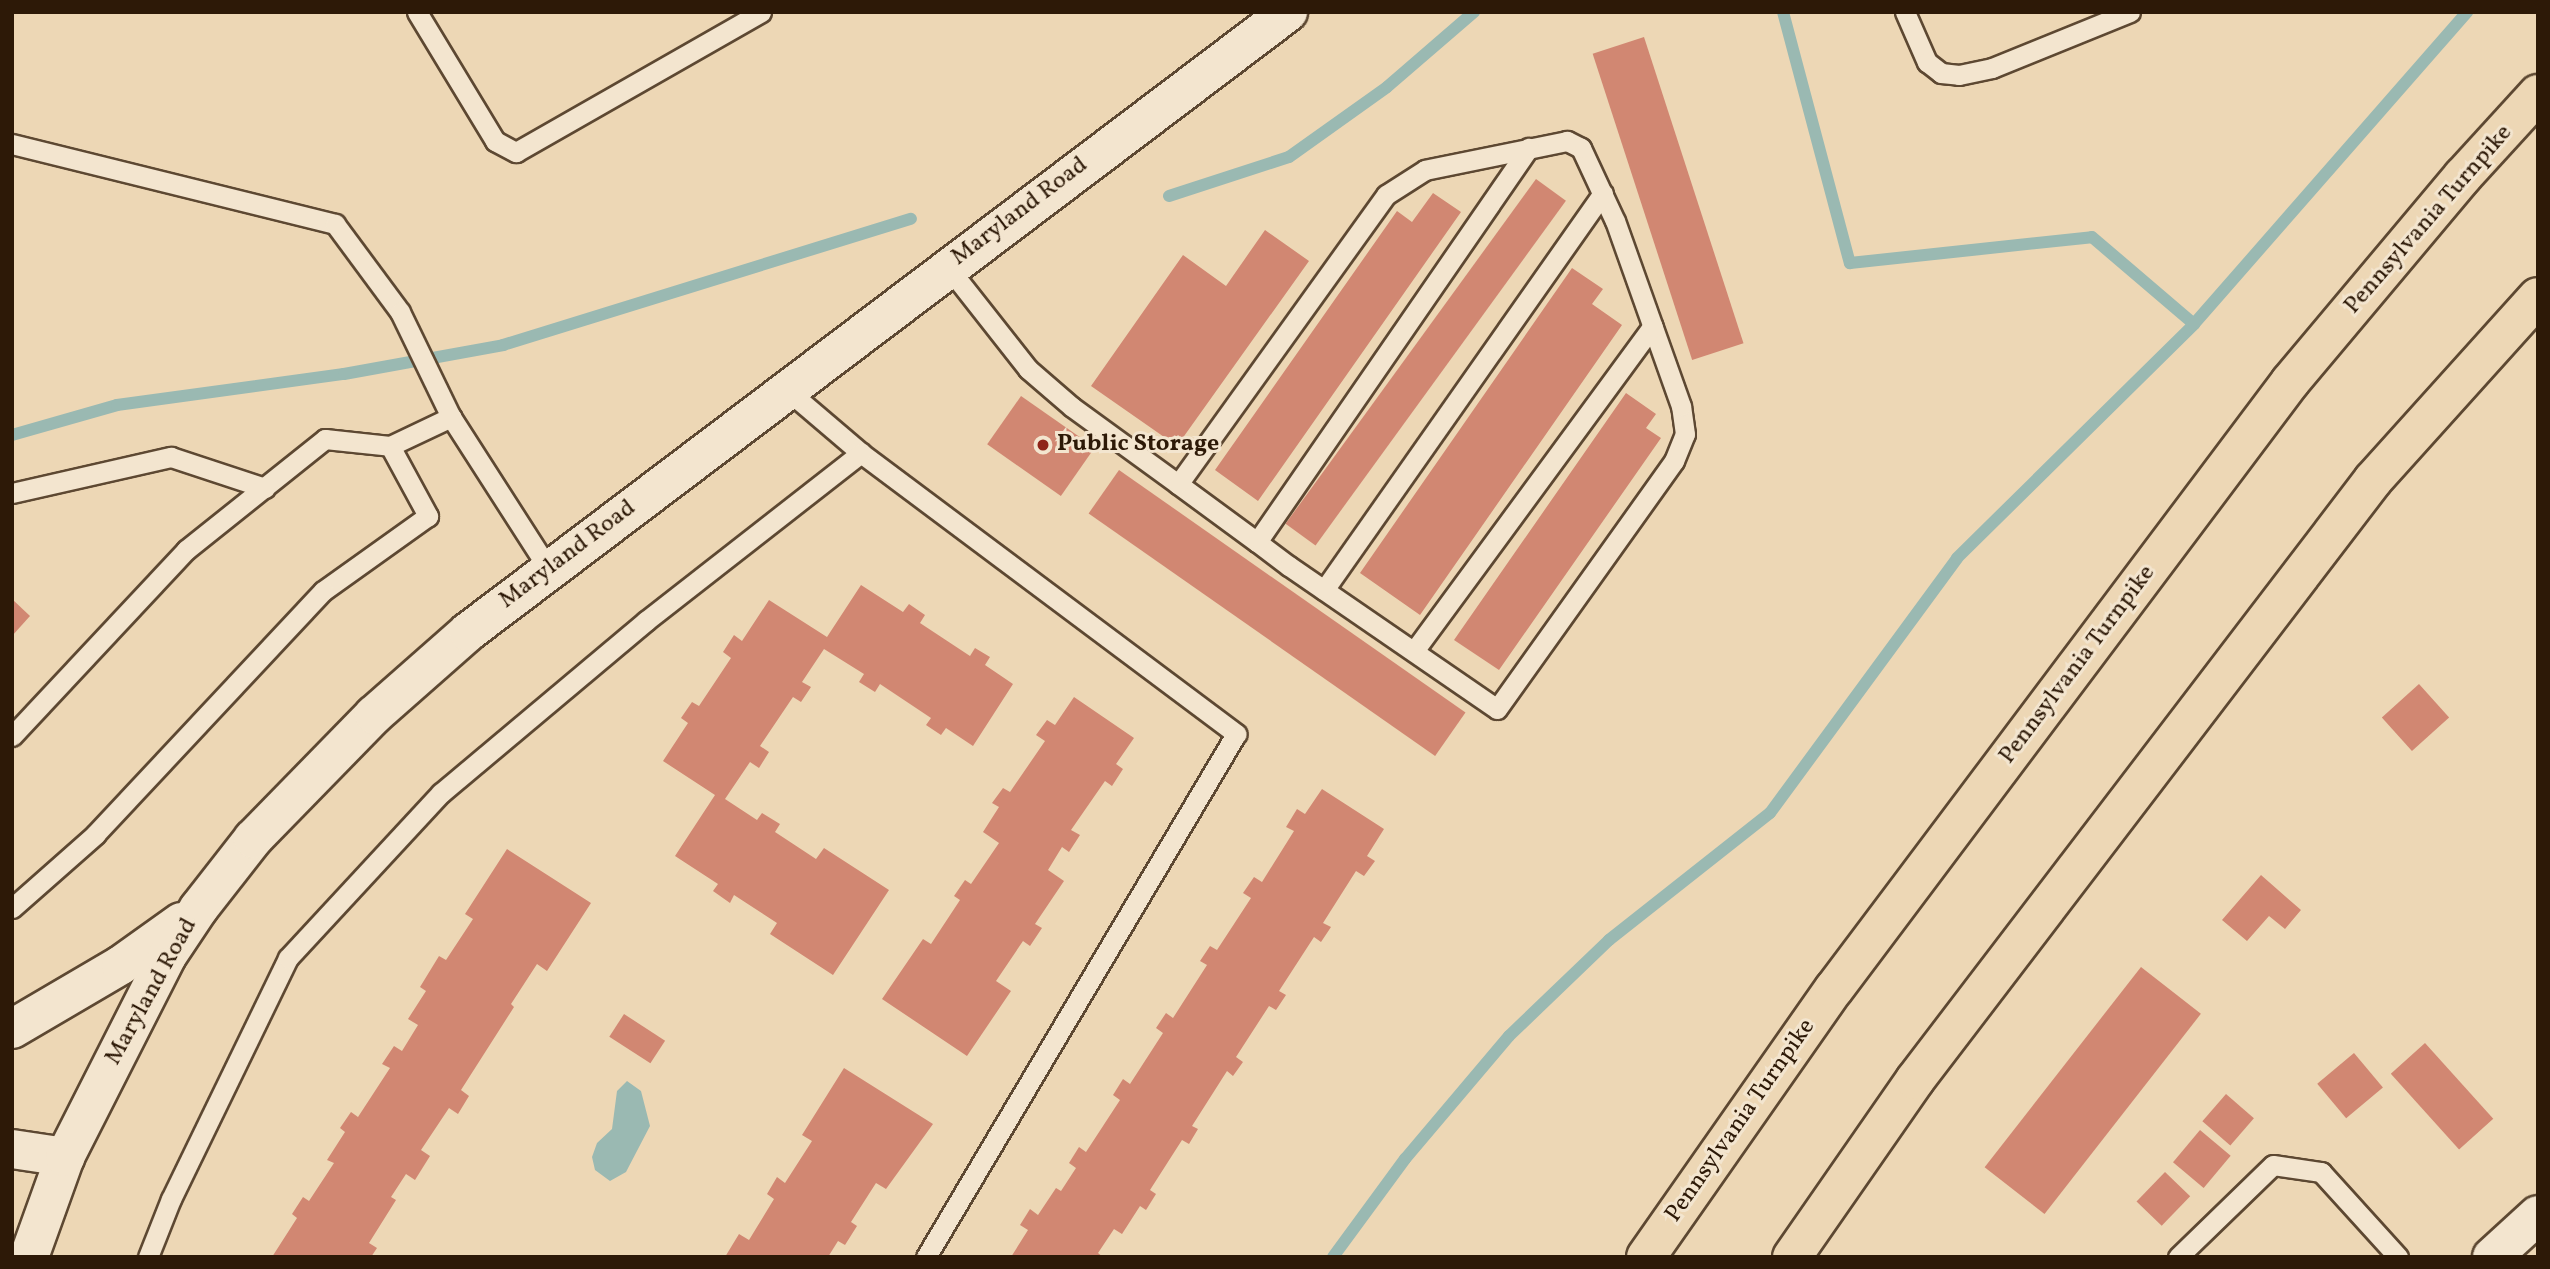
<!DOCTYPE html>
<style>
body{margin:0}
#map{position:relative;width:2550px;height:1269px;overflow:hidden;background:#edd7b5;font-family:Vollkorn,serif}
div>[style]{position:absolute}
.water>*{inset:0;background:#9ab9b2}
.stream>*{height:12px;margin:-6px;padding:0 6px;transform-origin:6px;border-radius:6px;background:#9ab9b2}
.building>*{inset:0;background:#d18772;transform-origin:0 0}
.roads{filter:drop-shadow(2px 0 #5d4832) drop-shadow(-2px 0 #5d4832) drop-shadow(0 2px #5d4832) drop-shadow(0 -2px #5d4832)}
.lane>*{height:19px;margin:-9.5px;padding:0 9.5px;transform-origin:9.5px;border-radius:9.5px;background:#f3e5cf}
.street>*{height:38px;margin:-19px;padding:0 19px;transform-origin:19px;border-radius:19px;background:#f3e5cf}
.secondary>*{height:38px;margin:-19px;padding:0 19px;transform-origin:19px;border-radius:19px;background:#f3e5cf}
.highway>*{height:38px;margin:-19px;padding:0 19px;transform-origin:19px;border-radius:19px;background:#edd7b5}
.dots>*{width:19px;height:19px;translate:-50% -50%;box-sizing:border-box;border:4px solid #f3e5cf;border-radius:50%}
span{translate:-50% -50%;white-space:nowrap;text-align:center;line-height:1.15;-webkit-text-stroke:6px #f3e5cf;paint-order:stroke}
.street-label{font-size:24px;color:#2d1907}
.poi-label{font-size:24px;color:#2d1907;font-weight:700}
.left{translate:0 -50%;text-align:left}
.frame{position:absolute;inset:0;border:14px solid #2d1907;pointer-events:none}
</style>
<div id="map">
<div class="water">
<div style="clip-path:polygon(627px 1081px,641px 1091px,650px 1126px,626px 1172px,610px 1181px,595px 1170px,592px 1157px,597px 1143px,612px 1129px,617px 1091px)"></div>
</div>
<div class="stream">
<div style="left:1783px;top:12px;width:260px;rotate:75.1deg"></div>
<div style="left:1850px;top:263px;width:243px;rotate:-6.1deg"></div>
<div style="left:2092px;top:237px;width:134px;rotate:40.5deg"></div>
<div style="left:1169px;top:196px;width:126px;rotate:-18deg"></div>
<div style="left:1289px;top:157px;width:120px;rotate:-35.5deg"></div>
<div style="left:1387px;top:87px;width:115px;rotate:-40.8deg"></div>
<div style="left:12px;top:435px;width:109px;rotate:-15.9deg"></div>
<div style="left:117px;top:405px;width:229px;rotate:-7.8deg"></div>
<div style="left:344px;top:374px;width:162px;rotate:-10.3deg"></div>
<div style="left:503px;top:345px;width:427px;rotate:-17.2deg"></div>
<div style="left:1333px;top:1257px;width:122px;rotate:-53.7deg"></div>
<div style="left:1405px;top:1159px;width:161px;rotate:-49.8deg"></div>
<div style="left:1509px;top:1036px;width:139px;rotate:-43.8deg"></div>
<div style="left:1609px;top:940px;width:205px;rotate:-38.3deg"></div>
<div style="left:1770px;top:813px;width:316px;rotate:-53.7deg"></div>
<div style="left:1957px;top:558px;width:333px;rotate:-44.6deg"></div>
<div style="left:2194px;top:324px;width:415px;rotate:-48.8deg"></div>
</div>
<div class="building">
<div style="left:1644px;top:37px;width:322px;height:54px;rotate:72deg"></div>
<div style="left:1536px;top:179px;width:37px;height:426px;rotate:36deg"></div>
<div style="clip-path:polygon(1433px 193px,1461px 212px,1258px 501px,1215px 470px,1397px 211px,1412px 222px)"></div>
<div style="clip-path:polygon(1265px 230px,1309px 261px,1177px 446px,1091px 386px,1183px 255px,1226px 286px)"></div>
<div style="clip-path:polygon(1572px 268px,1603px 289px,1592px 304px,1622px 325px,1420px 615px,1360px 573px)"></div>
<div style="clip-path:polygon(1626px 393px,1656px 414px,1646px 428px,1661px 438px,1499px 670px,1454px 640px)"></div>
<div style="left:1021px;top:396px;width:90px;height:59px;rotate:35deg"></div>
<div style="left:1119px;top:470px;width:423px;height:53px;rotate:35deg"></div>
<div style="clip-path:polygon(861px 585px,903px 612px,909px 604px,925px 615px,920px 623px,970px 656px,975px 648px,990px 657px,985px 665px,1013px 684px,973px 746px,946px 728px,941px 735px,926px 725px,931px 718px,880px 684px,875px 692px,859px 682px,864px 674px,824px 649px,802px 682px,811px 687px,801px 702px,793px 697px,760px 746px,769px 752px,759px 768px,750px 762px,725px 799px,757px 820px,762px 813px,780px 824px,775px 832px,816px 859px,824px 848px,889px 890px,833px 975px,770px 934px,777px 923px,734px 895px,730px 903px,713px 891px,718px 884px,675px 856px,715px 795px,663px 761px,688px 723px,681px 718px,692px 702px,699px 706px,731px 658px,723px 652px,734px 635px,742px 641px,769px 600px,827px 637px)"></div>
<div style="clip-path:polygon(12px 599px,30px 616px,12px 636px)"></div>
<div style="left:2419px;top:684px;width:45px;height:50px;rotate:48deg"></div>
<div style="clip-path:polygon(1074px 697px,1134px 738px,1116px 764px,1123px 769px,1112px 786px,1105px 781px,1071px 830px,1080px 835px,1069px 852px,1062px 847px,1048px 870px,1064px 881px,1035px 924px,1042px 928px,1030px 946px,1023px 941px,996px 981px,1011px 991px,967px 1056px,882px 999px,923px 939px,931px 944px,960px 900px,954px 896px,965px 880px,971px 884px,999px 843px,983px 832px,999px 807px,992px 803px,1003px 788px,1010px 792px,1045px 741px,1036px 735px,1047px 720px,1055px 725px)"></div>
<div style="clip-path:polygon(1322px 789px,1384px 829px,1367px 856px,1375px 861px,1364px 876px,1356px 871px,1323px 923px,1331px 927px,1321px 942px,1314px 937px,1279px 991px,1286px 995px,1276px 1010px,1269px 1006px,1236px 1057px,1243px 1062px,1233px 1076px,1227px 1071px,1192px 1126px,1198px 1129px,1189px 1144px,1182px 1140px,1150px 1190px,1156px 1194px,1146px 1210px,1140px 1206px,1122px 1234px,1114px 1229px,1098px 1253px,1103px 1257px,1011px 1257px,1028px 1230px,1020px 1225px,1030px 1209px,1038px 1215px,1056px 1188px,1061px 1191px,1076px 1168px,1069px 1163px,1079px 1147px,1086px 1152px,1120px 1100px,1113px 1095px,1123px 1079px,1130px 1084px,1163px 1033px,1156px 1028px,1166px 1013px,1173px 1018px,1207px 965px,1200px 961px,1210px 946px,1217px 950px,1251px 898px,1243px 893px,1254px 877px,1262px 882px,1294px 831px,1286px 827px,1297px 809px,1305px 814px)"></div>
<div style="clip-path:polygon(507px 849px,591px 903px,547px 971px,537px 964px,511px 1004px,514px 1007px,461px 1090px,469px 1096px,458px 1114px,449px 1108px,421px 1150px,430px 1156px,415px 1180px,406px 1174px,391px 1197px,396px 1200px,369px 1243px,377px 1248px,371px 1257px,272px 1257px,297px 1218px,292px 1214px,303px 1197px,309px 1201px,334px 1163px,327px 1160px,345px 1132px,340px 1128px,351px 1112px,358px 1117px,390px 1068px,382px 1064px,394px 1046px,402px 1051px,418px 1025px,408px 1019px,426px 991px,420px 987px,439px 956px,446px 960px,473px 919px,465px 914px)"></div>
<div style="clip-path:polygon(2261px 875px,2301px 910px,2285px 929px,2269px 916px,2247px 941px,2222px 920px)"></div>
<div style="left:2141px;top:967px;width:76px;height:254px;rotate:38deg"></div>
<div style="left:624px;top:1014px;width:49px;height:27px;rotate:33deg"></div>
<div style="left:2425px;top:1043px;width:102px;height:46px;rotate:48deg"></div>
<div style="left:2354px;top:1053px;width:45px;height:48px;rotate:50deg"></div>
<div style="clip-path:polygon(844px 1068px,933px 1124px,886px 1189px,876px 1183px,851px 1222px,857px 1226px,845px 1245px,838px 1241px,828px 1257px,725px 1257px,739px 1234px,749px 1240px,774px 1199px,767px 1194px,777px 1177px,785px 1183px,812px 1141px,802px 1135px)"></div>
<div style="left:2226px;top:1094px;width:37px;height:36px;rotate:41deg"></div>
<div style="left:2200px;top:1130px;width:40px;height:42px;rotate:40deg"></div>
<div style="left:2165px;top:1172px;width:35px;height:41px;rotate:44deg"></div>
</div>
<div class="roads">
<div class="lane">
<div style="left:417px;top:12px;width:151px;rotate:58.8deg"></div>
<div style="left:495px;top:141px;width:24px;rotate:28deg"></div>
<div style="left:516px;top:152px;width:282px;rotate:-29.7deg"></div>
<div style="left:1905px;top:12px;width:55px;rotate:66.3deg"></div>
<div style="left:1927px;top:62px;width:18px;rotate:38deg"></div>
<div style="left:1941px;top:73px;width:18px;rotate:6deg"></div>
<div style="left:1959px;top:75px;width:34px;rotate:-12deg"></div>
<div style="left:1992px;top:68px;width:149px;rotate:-22.1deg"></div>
<div style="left:12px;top:144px;width:333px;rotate:13.9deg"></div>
<div style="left:335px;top:224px;width:109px;rotate:53.5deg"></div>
<div style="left:400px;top:312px;width:117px;rotate:64.1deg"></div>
<div style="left:451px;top:417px;width:179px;rotate:57.3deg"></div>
<div style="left:947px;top:266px;width:131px;rotate:51.8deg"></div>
<div style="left:1028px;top:369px;width:58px;rotate:40.8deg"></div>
<div style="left:1072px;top:407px;width:131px;rotate:36deg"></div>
<div style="left:1178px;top:484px;width:98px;rotate:36.3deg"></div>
<div style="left:1257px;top:542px;width:40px;rotate:37deg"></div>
<div style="left:1289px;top:566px;width:252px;rotate:34.5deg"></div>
<div style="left:1497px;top:709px;width:305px;rotate:-54.5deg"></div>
<div style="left:1674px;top:461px;width:29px;rotate:-68deg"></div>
<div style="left:1685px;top:434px;width:28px;rotate:-98deg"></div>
<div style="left:1681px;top:406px;width:196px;rotate:-109.6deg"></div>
<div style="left:1615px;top:221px;width:81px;rotate:-115deg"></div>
<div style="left:1581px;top:148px;width:16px;rotate:-153deg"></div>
<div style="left:1567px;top:141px;width:145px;rotate:168.5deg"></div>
<div style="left:1425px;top:170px;width:46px;rotate:147.3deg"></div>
<div style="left:1386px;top:195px;width:356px;rotate:125.7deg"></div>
<div style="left:787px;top:390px;width:97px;rotate:40.4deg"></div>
<div style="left:861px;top:453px;width:469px;rotate:36.8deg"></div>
<div style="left:1236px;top:734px;width:608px;rotate:120.66deg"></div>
<div style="left:390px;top:446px;width:68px;rotate:-25.4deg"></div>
<div style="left:12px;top:493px;width:163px;rotate:-12.8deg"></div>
<div style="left:171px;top:457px;width:99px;rotate:18.3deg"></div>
<div style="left:1257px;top:542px;width:479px;rotate:-55.4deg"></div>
<div style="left:1324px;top:590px;width:485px;rotate:-54.9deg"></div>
<div style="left:1414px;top:651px;width:403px;rotate:-53.7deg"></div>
<div style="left:12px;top:736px;width:255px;rotate:-46.9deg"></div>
<div style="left:186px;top:550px;width:178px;rotate:-38.6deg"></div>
<div style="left:325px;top:439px;width:65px;rotate:6.1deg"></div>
<div style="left:390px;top:446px;width:80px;rotate:61.5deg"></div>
<div style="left:428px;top:516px;width:129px;rotate:144.5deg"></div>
<div style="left:323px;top:591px;width:333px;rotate:133.1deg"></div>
<div style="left:96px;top:834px;width:112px;rotate:138.6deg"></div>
<div style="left:148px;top:1257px;width:62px;rotate:-68.4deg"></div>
<div style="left:171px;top:1199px;width:268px;rotate:-64.1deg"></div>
<div style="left:288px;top:958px;width:225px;rotate:-47.2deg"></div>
<div style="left:441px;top:793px;width:268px;rotate:-40deg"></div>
<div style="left:646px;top:621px;width:273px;rotate:-38deg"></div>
<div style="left:2178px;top:1257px;width:132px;rotate:-44.1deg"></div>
<div style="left:2273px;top:1165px;width:49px;rotate:8.3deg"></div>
<div style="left:2321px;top:1172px;width:115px;rotate:47.8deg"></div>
</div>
<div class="street">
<div style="left:29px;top:1257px;width:106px;rotate:-70.2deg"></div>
<div style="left:2492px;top:1257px;width:62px;rotate:-42.4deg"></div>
</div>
<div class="secondary">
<div style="left:12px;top:1029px;width:126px;rotate:-30.4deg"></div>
<div style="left:121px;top:965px;width:74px;rotate:-35.6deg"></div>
<div style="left:12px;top:1149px;width:54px;rotate:8.6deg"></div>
<div style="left:65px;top:1157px;width:225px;rotate:-63.1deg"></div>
<div style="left:167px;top:956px;width:58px;rotate:-56.3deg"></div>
<div style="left:199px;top:908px;width:88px;rotate:-52deg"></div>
<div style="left:253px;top:839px;width:173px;rotate:-45.7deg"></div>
<div style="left:374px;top:715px;width:125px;rotate:-41.4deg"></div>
<div style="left:468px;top:632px;width:1028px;rotate:-37.09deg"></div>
</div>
<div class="highway">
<div style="left:1646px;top:1257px;width:327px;rotate:-55deg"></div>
<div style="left:1834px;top:989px;width:759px;rotate:-53.08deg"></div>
<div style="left:2290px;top:382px;width:269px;rotate:-50deg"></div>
<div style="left:2463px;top:176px;width:111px;rotate:-47.6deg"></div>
<div style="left:1792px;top:1257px;width:216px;rotate:-55.2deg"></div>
<div style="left:1915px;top:1080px;width:755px;rotate:-52.64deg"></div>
<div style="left:2373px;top:480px;width:246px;rotate:-48deg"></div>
</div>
</div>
<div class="dots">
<div style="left:1043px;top:445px;background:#8f2418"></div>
</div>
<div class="street-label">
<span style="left:1020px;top:212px;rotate:-37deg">Maryland Road</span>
<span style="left:2429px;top:220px;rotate:-49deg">Pennsylvania Turnpike</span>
<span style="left:568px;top:555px;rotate:-37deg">Maryland Road</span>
<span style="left:2078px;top:665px;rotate:-53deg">Pennsylvania Turnpike</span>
<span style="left:152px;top:992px;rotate:-61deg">Maryland Road</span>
<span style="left:1741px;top:1121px;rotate:-55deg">Pennsylvania Turnpike</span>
</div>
<div class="poi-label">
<span class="left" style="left:1057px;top:445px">Public Storage</span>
</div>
<div class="frame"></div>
</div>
